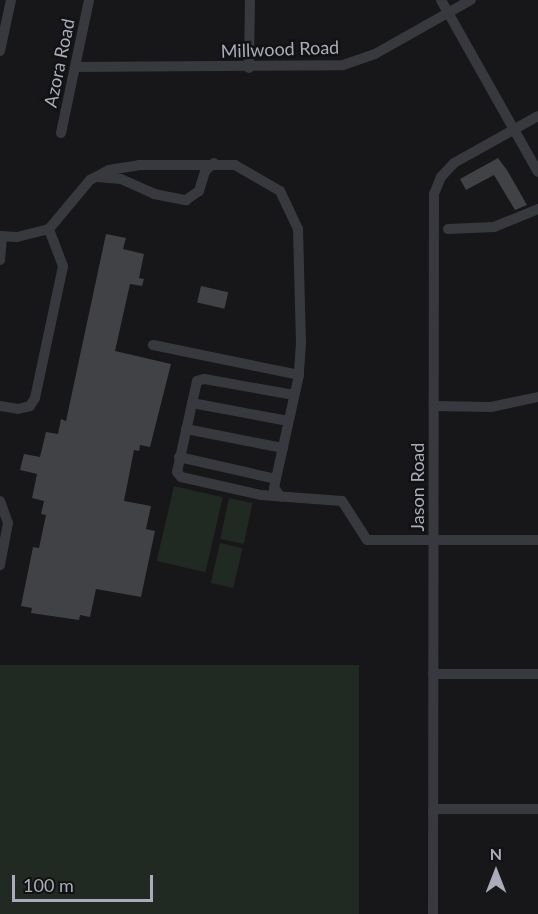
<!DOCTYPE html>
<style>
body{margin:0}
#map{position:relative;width:538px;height:914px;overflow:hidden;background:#171719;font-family:Lato,sans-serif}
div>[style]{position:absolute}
.green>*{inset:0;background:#212923;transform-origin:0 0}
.building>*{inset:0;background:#414246;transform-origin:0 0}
.minor>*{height:10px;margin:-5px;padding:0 5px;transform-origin:5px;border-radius:5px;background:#38393e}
span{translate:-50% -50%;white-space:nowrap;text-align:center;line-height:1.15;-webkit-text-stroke:5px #121214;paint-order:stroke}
.street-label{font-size:18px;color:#aaadb9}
.north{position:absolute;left:466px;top:842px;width:60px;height:60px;-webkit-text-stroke:4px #121214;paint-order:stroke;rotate:0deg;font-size:16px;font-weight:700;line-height:24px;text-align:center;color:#aaadb9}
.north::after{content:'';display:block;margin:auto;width:21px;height:27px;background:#aaadb9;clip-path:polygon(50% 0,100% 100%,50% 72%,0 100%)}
.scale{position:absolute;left:12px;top:875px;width:141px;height:27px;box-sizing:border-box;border:3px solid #aaadb9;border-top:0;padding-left:8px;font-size:18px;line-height:21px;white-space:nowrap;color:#aaadb9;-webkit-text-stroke:4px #121214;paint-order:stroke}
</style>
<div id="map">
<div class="green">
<div style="left:174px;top:486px;width:50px;height:77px;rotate:13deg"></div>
<div style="left:229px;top:498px;width:24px;height:42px;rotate:12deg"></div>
<div style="left:220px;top:543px;width:23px;height:41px;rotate:13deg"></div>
<div style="left:0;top:665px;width:359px;height:249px"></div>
</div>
<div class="building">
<div style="clip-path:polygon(498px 158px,507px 170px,527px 205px,515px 210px,494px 175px,466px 190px,460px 179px)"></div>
<div style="clip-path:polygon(106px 234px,126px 238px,123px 249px,144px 254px,139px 278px,144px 279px,142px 286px,130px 284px,115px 351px,171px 364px,150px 447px,140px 445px,139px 451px,134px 450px,124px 501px,151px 506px,146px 529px,155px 531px,141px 597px,96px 589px,90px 617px,80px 615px,79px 620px,31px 613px,32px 608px,21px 606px,33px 547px,39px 548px,46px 515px,41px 514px,44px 501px,32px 498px,37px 474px,20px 470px,24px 454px,40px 457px,46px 432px,58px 434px,61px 419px,66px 421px)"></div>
<div style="left:201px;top:286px;width:28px;height:17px;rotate:13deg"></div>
</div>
<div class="minor">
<div style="left:441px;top:0;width:197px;rotate:60.6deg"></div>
<div style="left:0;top:51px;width:52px;rotate:-77.8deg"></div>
<div style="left:75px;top:67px;width:268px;rotate:-0.4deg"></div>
<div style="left:343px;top:65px;width:34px;rotate:-19deg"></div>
<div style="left:375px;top:54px;width:110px;rotate:-29.4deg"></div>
<div style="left:249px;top:68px;width:68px;rotate:-89.2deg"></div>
<div style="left:61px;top:133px;width:136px;rotate:-78.1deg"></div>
<div style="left:97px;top:177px;width:24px;rotate:5deg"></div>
<div style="left:121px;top:179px;width:36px;rotate:24deg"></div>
<div style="left:154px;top:194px;width:33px;rotate:11deg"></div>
<div style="left:186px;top:200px;width:16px;rotate:-35deg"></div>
<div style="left:199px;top:191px;width:21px;rotate:-73deg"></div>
<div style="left:205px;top:171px;width:12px;rotate:-42deg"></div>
<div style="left:448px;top:229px;width:46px;rotate:-2.5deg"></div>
<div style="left:494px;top:227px;width:48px;rotate:-22.2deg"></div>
<div style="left:0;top:236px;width:17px;rotate:3deg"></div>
<div style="left:17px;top:237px;width:33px;rotate:-14deg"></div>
<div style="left:49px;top:229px;width:64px;rotate:-50.1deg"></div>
<div style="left:90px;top:180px;width:21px;rotate:-28deg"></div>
<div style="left:109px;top:170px;width:30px;rotate:-9deg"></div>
<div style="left:139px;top:165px;width:96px"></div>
<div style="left:235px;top:165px;width:52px;rotate:30deg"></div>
<div style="left:280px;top:191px;width:42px;rotate:64.7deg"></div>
<div style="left:298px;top:229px;width:114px;rotate:88.5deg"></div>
<div style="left:301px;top:343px;width:32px;rotate:94deg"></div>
<div style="left:299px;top:375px;width:116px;rotate:102.5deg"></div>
<div style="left:274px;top:488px;width:11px;rotate:52deg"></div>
<div style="left:0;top:260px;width:24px;rotate:-85deg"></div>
<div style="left:153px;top:345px;width:149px;rotate:11.6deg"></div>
<div style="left:294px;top:395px;width:91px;rotate:-169.9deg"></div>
<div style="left:204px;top:379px;width:7px;rotate:164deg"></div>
<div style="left:197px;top:381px;width:93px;rotate:102.4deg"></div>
<div style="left:177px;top:472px;width:6px;rotate:51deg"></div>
<div style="left:181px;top:477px;width:82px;rotate:12.7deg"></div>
<div style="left:261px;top:495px;width:81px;rotate:4.2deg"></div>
<div style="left:342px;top:501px;width:46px;rotate:57.3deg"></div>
<div style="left:367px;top:540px;width:171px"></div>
<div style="left:192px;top:403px;width:98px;rotate:10.6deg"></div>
<div style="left:0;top:406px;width:18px;rotate:9deg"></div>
<div style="left:18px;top:409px;width:12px;rotate:-14deg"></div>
<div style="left:30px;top:406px;width:9px;rotate:-58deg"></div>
<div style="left:35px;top:398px;width:135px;rotate:-78deg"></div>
<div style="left:63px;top:266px;width:40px;rotate:-111deg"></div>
<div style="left:434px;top:406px;width:57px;rotate:1deg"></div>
<div style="left:491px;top:407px;width:48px;rotate:-12deg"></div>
<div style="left:186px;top:429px;width:99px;rotate:11.1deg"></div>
<div style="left:179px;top:457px;width:99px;rotate:12.8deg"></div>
<div style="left:0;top:501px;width:23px;rotate:70deg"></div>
<div style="left:8px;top:523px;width:43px;rotate:100.8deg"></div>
<div style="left:433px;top:674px;width:105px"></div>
<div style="left:433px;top:809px;width:105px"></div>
<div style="left:433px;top:914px;width:720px;rotate:-89.92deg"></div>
<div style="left:434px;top:194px;width:18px;rotate:-68deg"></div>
<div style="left:441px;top:177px;width:19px;rotate:-47deg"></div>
<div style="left:454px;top:163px;width:96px;rotate:-29.2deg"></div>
</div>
<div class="street-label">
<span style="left:280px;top:49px;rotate:-2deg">Millwood Road</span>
<span style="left:59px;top:63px;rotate:-78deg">Azora Road</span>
<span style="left:417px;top:487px;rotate:-90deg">Jason Road</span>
</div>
<div class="north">N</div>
<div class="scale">100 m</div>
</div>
